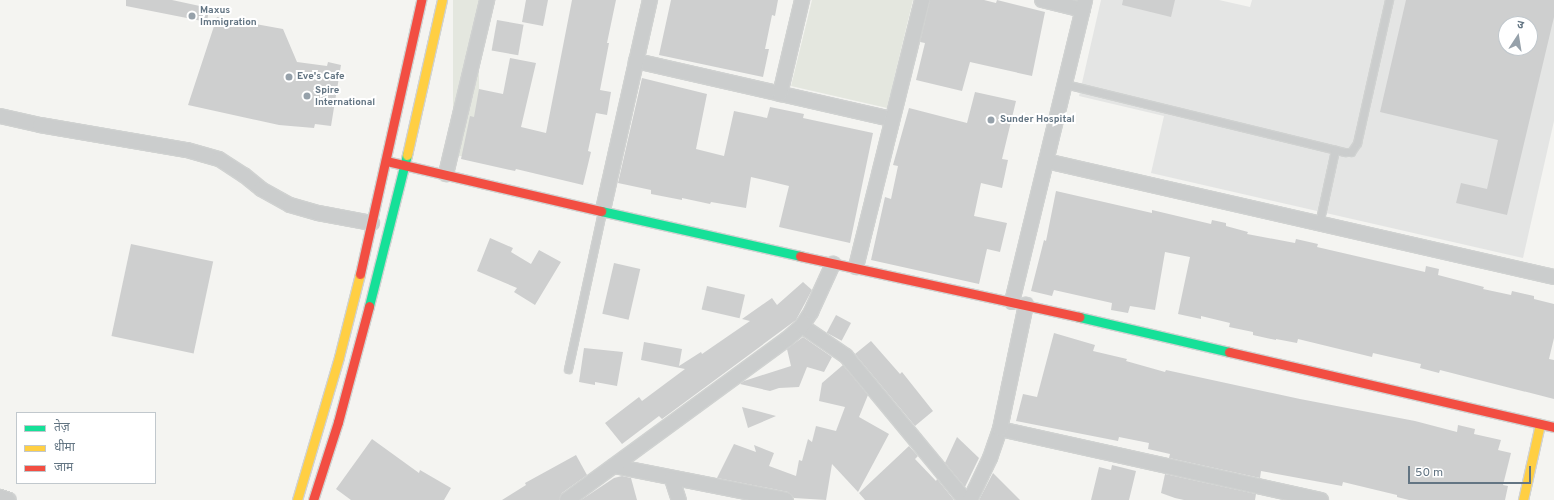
<!DOCTYPE html>
<meta charset="utf-8">
<style>
body{margin:0}
#map{position:relative;width:1554px;height:500px;overflow:hidden;background:#f4f4f1;font-family:Overpass,"Noto Sans Devanagari",sans-serif}
div>[style]{position:absolute}
.built>*{inset:0;background:#e4e5e4}
.green>*{inset:0;background:#e4e7df;transform-origin:0 0}
.building>*{inset:0;background:#cecfcf;transform-origin:0 0}
.roads{filter:drop-shadow(1px 0 #d0d2d1) drop-shadow(-1px 0 #d0d2d1) drop-shadow(0 1px #d0d2d1) drop-shadow(0 -1px #d0d2d1)}
.lane>*{height:7px;margin:-3.5px;padding:0 3.5px;transform-origin:3.5px;border-radius:3.5px;background:#cbcdcd}
.street>*{height:14px;margin:-7px;padding:0 7px;transform-origin:7px;border-radius:7px;background:#cbcdcd}
.fast>*{height:9px;margin:-4.5px;padding:0 4.5px;transform-origin:4.5px;border-radius:4.5px;background:#16e098}
.slow>*{height:9px;margin:-4.5px;padding:0 4.5px;transform-origin:4.5px;border-radius:4.5px;background:#ffcf43}
.jam>*{height:9px;margin:-4.5px;padding:0 4.5px;transform-origin:4.5px;border-radius:4.5px;background:#f24e42}
.dots>*{width:11px;height:11px;translate:-50% -50%;box-sizing:border-box;border:2px solid #fff;border-radius:50%}
span{translate:-50% -50%;white-space:nowrap;text-align:center;line-height:1.15;-webkit-text-stroke:4px #fff;paint-order:stroke}
.poi-label{font-size:10px;color:#637583;font-weight:700}
.left{translate:0 -50%;text-align:left}
.legend{position:absolute;left:16px;top:412px;width:140px;height:72px;box-sizing:border-box;background:#fff;border:1px solid #c1c8cd;margin:0;padding:5px 7px;list-style:none;font-size:12px;color:#637583}
.legend li{display:flex;align-items:center;gap:8px;height:20px}
.legend b{width:20px;border:1px solid #c1c8cd}
.north{position:absolute;left:1498px;top:16px;width:40px;height:40px;box-sizing:border-box;background:#fff;border:1px solid #c1c8cd;border-radius:50%;rotate:12deg;font-size:11px;font-weight:700;line-height:16px;text-align:center;color:#637583}
.north::after{content:'';display:block;margin:auto;width:14px;height:18px;background:#96a1aa;clip-path:polygon(50% 0,100% 100%,50% 72%,0 100%)}
.scale{position:absolute;left:1408px;top:466px;width:123px;height:18px;box-sizing:border-box;border:2px solid #637583;border-top:0;padding-left:5px;font-size:12px;line-height:14px;white-space:nowrap;color:#637583;-webkit-text-stroke:3px #fff;paint-order:stroke}
</style>
<div id="map">
<div class="built">
<div style="clip-path:polygon(evenodd,1101px 0,1219px 0,1250px 7px,1252px 0,1554px 0,1554px 121px,1523px 258px,1151px 173px,1164px 116px,1079px 96px,1101px 0,1506px 24px,1530px 24px,1530px 48px,1506px 48px,1506px 24px)"></div>
</div>
<div class="green">
<div style="left:453px;top:0;width:26px;height:156px"></div>
<div style="clip-path:polygon(812px 0,913px 0,887px 108px,791px 86px)"></div>
</div>
<div class="building">
<div style="clip-path:polygon(126px 0,172px 0,209px 8px,207px 22px,126px 6px)"></div>
<div style="clip-path:polygon(526px 0,548px 0,543px 26px,522px 22px)"></div>
<div style="clip-path:polygon(572px 0,616px 0,607px 43px,609px 43px,600px 90px,611px 92px,607px 115px,596px 113px,588px 151px,591px 152px,583px 185px,516px 169px,515px 171px,461px 159px,470px 116px,474px 117px,479px 89px,503px 94px,510px 58px,536px 63px,521px 127px,546px 133px)"></div>
<div style="clip-path:polygon(671px 0,778px 0,775px 16px,772px 15px,765px 49px,769px 49px,763px 77px,659px 55px)"></div>
<div style="clip-path:polygon(930px 0,984px 0,996px 3px,997px 0,1045px 12px,1032px 76px,970px 62px,962px 91px,916px 80px,925px 43px,920px 42px)"></div>
<div style="clip-path:polygon(1123px 0,1175px 0,1171px 17px,1122px 5px)"></div>
<div style="clip-path:polygon(evenodd,1406px 0,1554px 0,1554px 17px,1507px 215px,1456px 203px,1461px 183px,1487px 189px,1498px 140px,1380px 112px,1406px 0,1506px 24px,1530px 24px,1530px 48px,1506px 48px,1506px 24px)"></div>
<div style="clip-path:polygon(217px 17px,283px 29px,297px 62px,327px 66px,328px 62px,341px 65px,331px 126px,315px 124px,314px 128px,279px 125px,188px 105px)"></div>
<div style="left:497px;top:20px;width:27px;height:31px;rotate:10deg"></div>
<div style="clip-path:polygon(642px 78px,707px 94px,696px 149px,724px 156px,734px 111px,767px 118px,770px 107px,804px 114px,803px 118px,873px 133px,850px 243px,779px 227px,789px 186px,751px 177px,746px 208px,711px 202px,710px 204px,682px 198px,682px 200px,651px 194px,651px 190px,618px 183px)"></div>
<div style="clip-path:polygon(975px 92px,1016px 101px,1002px 159px,1008px 160px,1002px 188px,981px 183px,974px 216px,1007px 223px,1000px 252px,987px 249px,979px 284px,871px 260px,885px 197px,891px 199px,898px 166px,893px 165px,909px 108px,967px 123px)"></div>
<div style="clip-path:polygon(1056px 191px,1152px 213px,1152px 210px,1211px 224px,1212px 220px,1226px 223px,1226px 226px,1248px 232px,1247px 234px,1295px 243px,1296px 239px,1318px 244px,1317px 247px,1425px 272px,1426px 266px,1439px 269px,1438px 275px,1484px 287px,1483px 289px,1511px 295px,1512px 291px,1534px 296px,1534px 299px,1554px 304px,1554px 338px,1549px 359px,1554px 360px,1554px 399px,1440px 370px,1439px 373px,1420px 368px,1421px 364px,1373px 353px,1372px 357px,1298px 339px,1297px 343px,1276px 339px,1276px 340px,1253px 335px,1253px 332px,1229px 327px,1230px 323px,1201px 316px,1201px 319px,1178px 314px,1190px 257px,1165px 252px,1155px 310px,1130px 306px,1128px 313px,1111px 310px,1112px 303px,1054px 290px,1052px 296px,1031px 291px,1044px 240px,1046px 241px)"></div>
<div style="clip-path:polygon(490px 238px,513px 248px,511px 252px,531px 264px,539px 250px,561px 262px,535px 305px,514px 292px,517px 288px,477px 271px)"></div>
<div style="left:131px;top:244px;width:84px;height:94px;rotate:12deg"></div>
<div style="left:614px;top:263px;width:27px;height:52px;rotate:13deg"></div>
<div style="clip-path:polygon(803px 282px,812px 290px,796px 320px,662px 419px,659px 416px,622px 444px,605px 423px,639px 397px,642px 401px,685px 369px,641px 360px,644px 342px,682px 349px,679px 366px,701px 352px,702px 354px,750px 321px,742px 319px,772px 298px,777px 305px)"></div>
<div style="left:707px;top:286px;width:39px;height:24px;rotate:13deg"></div>
<div style="left:836px;top:315px;width:17px;height:20px;rotate:28deg"></div>
<div style="clip-path:polygon(1054px 333px,1095px 345px,1093px 351px,1127px 359px,1126px 361px,1165px 372px,1166px 370px,1300px 399px,1415px 421px,1457px 432px,1458px 425px,1475px 429px,1474px 434px,1501px 440px,1498px 450px,1511px 453px,1503px 485px,1508px 486px,1505px 500px,1409px 500px,1397px 497px,1397px 495px,1343px 482px,1342px 486px,1261px 471px,1260px 478px,1169px 458px,1170px 454px,1148px 449px,1149px 443px,1119px 437px,1118px 441px,1016px 421px,1023px 394px,1037px 397px)"></div>
<div style="clip-path:polygon(803px 337px,832px 357px,824px 372px,807px 367px,799px 387px,779px 388px,770px 391px,740px 384px,744px 381px,791px 366px,787px 349px)"></div>
<div style="clip-path:polygon(871px 341px,900px 374px,902px 372px,933px 411px,915px 426px,855px 354px)"></div>
<div style="clip-path:polygon(584px 348px,623px 352px,617px 386px,595px 382px,595px 385px,579px 382px)"></div>
<div style="clip-path:polygon(843px 365px,868px 395px,859px 417px,889px 434px,858px 492px,832px 464px,826px 500px,794px 498px,788px 492px,717px 478px,734px 444px,756px 452px,754px 445px,774px 453px,769px 466px,796px 476px,799px 460px,802px 461px,808px 439px,812px 442px,816px 426px,836px 431px,845px 407px,819px 401px,822px 383px)"></div>
<div style="clip-path:polygon(742px 407px,776px 416px,748px 428px)"></div>
<div style="clip-path:polygon(957px 437px,979px 458px,965px 487px,945px 463px)"></div>
<div style="clip-path:polygon(372px 439px,419px 473px,420px 470px,451px 488px,444px 500px,351px 500px,336px 489px)"></div>
<div style="clip-path:polygon(909px 446px,918px 456px,915px 459px,936px 481px,937px 479px,954px 500px,865px 500px,859px 493px)"></div>
<div style="clip-path:polygon(576px 455px,587px 475px,562px 493px,559px 500px,502px 500px,526px 485px,525px 483px)"></div>
<div style="clip-path:polygon(1112px 465px,1136px 471px,1129px 500px,1091px 500px,1099px 467px,1111px 470px)"></div>
<div style="clip-path:polygon(993px 473px,1020px 500px,979px 500px)"></div>
<div style="clip-path:polygon(1165px 474px,1256px 494px,1255px 500px,1184px 500px,1175px 498px,1161px 493px)"></div>
<div style="clip-path:polygon(622px 476px,631px 478px,637px 500px,581px 500px,614px 478px)"></div>
</div>
<div class="roads">
<div class="lane">
<div style="left:1065px;top:84px;width:288px;rotate:13.7deg"></div>
<div style="left:1345px;top:152px;width:6px"></div>
<div style="left:1351px;top:152px;width:11px;rotate:-56deg"></div>
<div style="left:1357px;top:143px;width:147px;rotate:-77.4deg"></div>
<div style="left:1319px;top:224px;width:76px;rotate:-77.8deg"></div>
<div style="left:568px;top:369px;width:161px;rotate:-77.8deg"></div>
</div>
<div class="street">
<div style="left:1042px;top:0;width:42px;rotate:13.7deg"></div>
<div style="left:636px;top:61px;width:262px;rotate:12.8deg"></div>
<div style="left:780px;top:94px;width:97px;rotate:-76.8deg"></div>
<div style="left:0;top:116px;width:41px;rotate:12.7deg"></div>
<div style="left:40px;top:125px;width:149px;rotate:9.7deg"></div>
<div style="left:187px;top:150px;width:33px;rotate:16deg"></div>
<div style="left:219px;top:159px;width:30px;rotate:33deg"></div>
<div style="left:244px;top:175px;width:22px;rotate:39deg"></div>
<div style="left:261px;top:189px;width:33px;rotate:29deg"></div>
<div style="left:290px;top:205px;width:29px;rotate:16deg"></div>
<div style="left:318px;top:213px;width:55px;rotate:10.5deg"></div>
<div style="left:1046px;top:161px;width:521px;rotate:12.86deg"></div>
<div style="left:446px;top:174px;width:179px;rotate:-76.7deg"></div>
<div style="left:603px;top:210px;width:215px;rotate:-77.4deg"></div>
<div style="left:856px;top:267px;width:275px;rotate:-76.1deg"></div>
<div style="left:1012px;top:302px;width:311px;rotate:-76.4deg"></div>
<div style="left:802px;top:326px;width:53px;rotate:34.3deg"></div>
<div style="left:846px;top:356px;width:187px;rotate:50.4deg"></div>
<div style="left:1000px;top:429px;width:329px;rotate:12.5deg"></div>
<div style="left:614px;top:466px;width:175px;rotate:11.2deg"></div>
<div style="left:672px;top:479px;width:22px;rotate:72deg"></div>
<div style="left:0;top:497px;width:9px;rotate:18deg"></div>
<div style="left:567px;top:500px;width:273px;rotate:-36.2deg"></div>
<div style="left:787px;top:339px;width:20px;rotate:-41deg"></div>
<div style="left:802px;top:326px;width:17px;rotate:-57deg"></div>
<div style="left:811px;top:312px;width:53px;rotate:-65.4deg"></div>
<div style="left:970px;top:500px;width:47px;rotate:-64.5deg"></div>
<div style="left:990px;top:458px;width:31px;rotate:-71deg"></div>
<div style="left:1000px;top:429px;width:127px;rotate:-78.2deg"></div>
</div>
<div class="fast">
<div style="left:601px;top:211px;width:204px;rotate:12.7deg"></div>
<div style="left:369px;top:306px;width:156px;rotate:-75.9deg"></div>
<div style="left:1079px;top:317px;width:154px;rotate:13.1deg"></div>
</div>
<div class="slow">
<div style="left:407px;top:155px;width:159px;rotate:-77.3deg"></div>
<div style="left:297px;top:500px;width:149px;rotate:-73.6deg"></div>
<div style="left:339px;top:357px;width:86px;rotate:-75.8deg"></div>
<div style="left:1523px;top:500px;width:78px;rotate:-77.4deg"></div>
</div>
<div class="jam">
<div style="left:386px;top:161px;width:221px;rotate:13.1deg"></div>
<div style="left:800px;top:256px;width:286px;rotate:12.3deg"></div>
<div style="left:360px;top:274px;width:281px;rotate:-77.4deg"></div>
<div style="left:1229px;top:352px;width:334px;rotate:13deg"></div>
<div style="left:313px;top:500px;width:82px;rotate:-72.2deg"></div>
<div style="left:338px;top:422px;width:120px;rotate:-75deg"></div>
</div>
</div>
<div class="dots">
<div style="left:192px;top:16px;background:#96a1aa"></div>
<div style="left:289px;top:77px;background:#96a1aa"></div>
<div style="left:307px;top:96px;background:#96a1aa"></div>
<div style="left:991px;top:120px;background:#96a1aa"></div>
</div>
<div class="poi-label">
<span class="left" style="left:200px;top:16px">Maxus<br>Immigration</span>
<span class="left" style="left:297px;top:77px">Eve's Cafe</span>
<span class="left" style="left:315px;top:96px">Spire<br>International</span>
<span class="left" style="left:1000px;top:120px">Sunder Hospital</span>
</div>
<ul class="legend">
<li><b style="height:5px;background:#16e098"></b>तेज़</li>
<li><b style="height:5px;background:#ffcf43"></b>धीमा</li>
<li><b style="height:5px;background:#f24e42"></b>जाम</li>
</ul>
<div class="north">उ</div>
<div class="scale">50 m</div>
</div>
